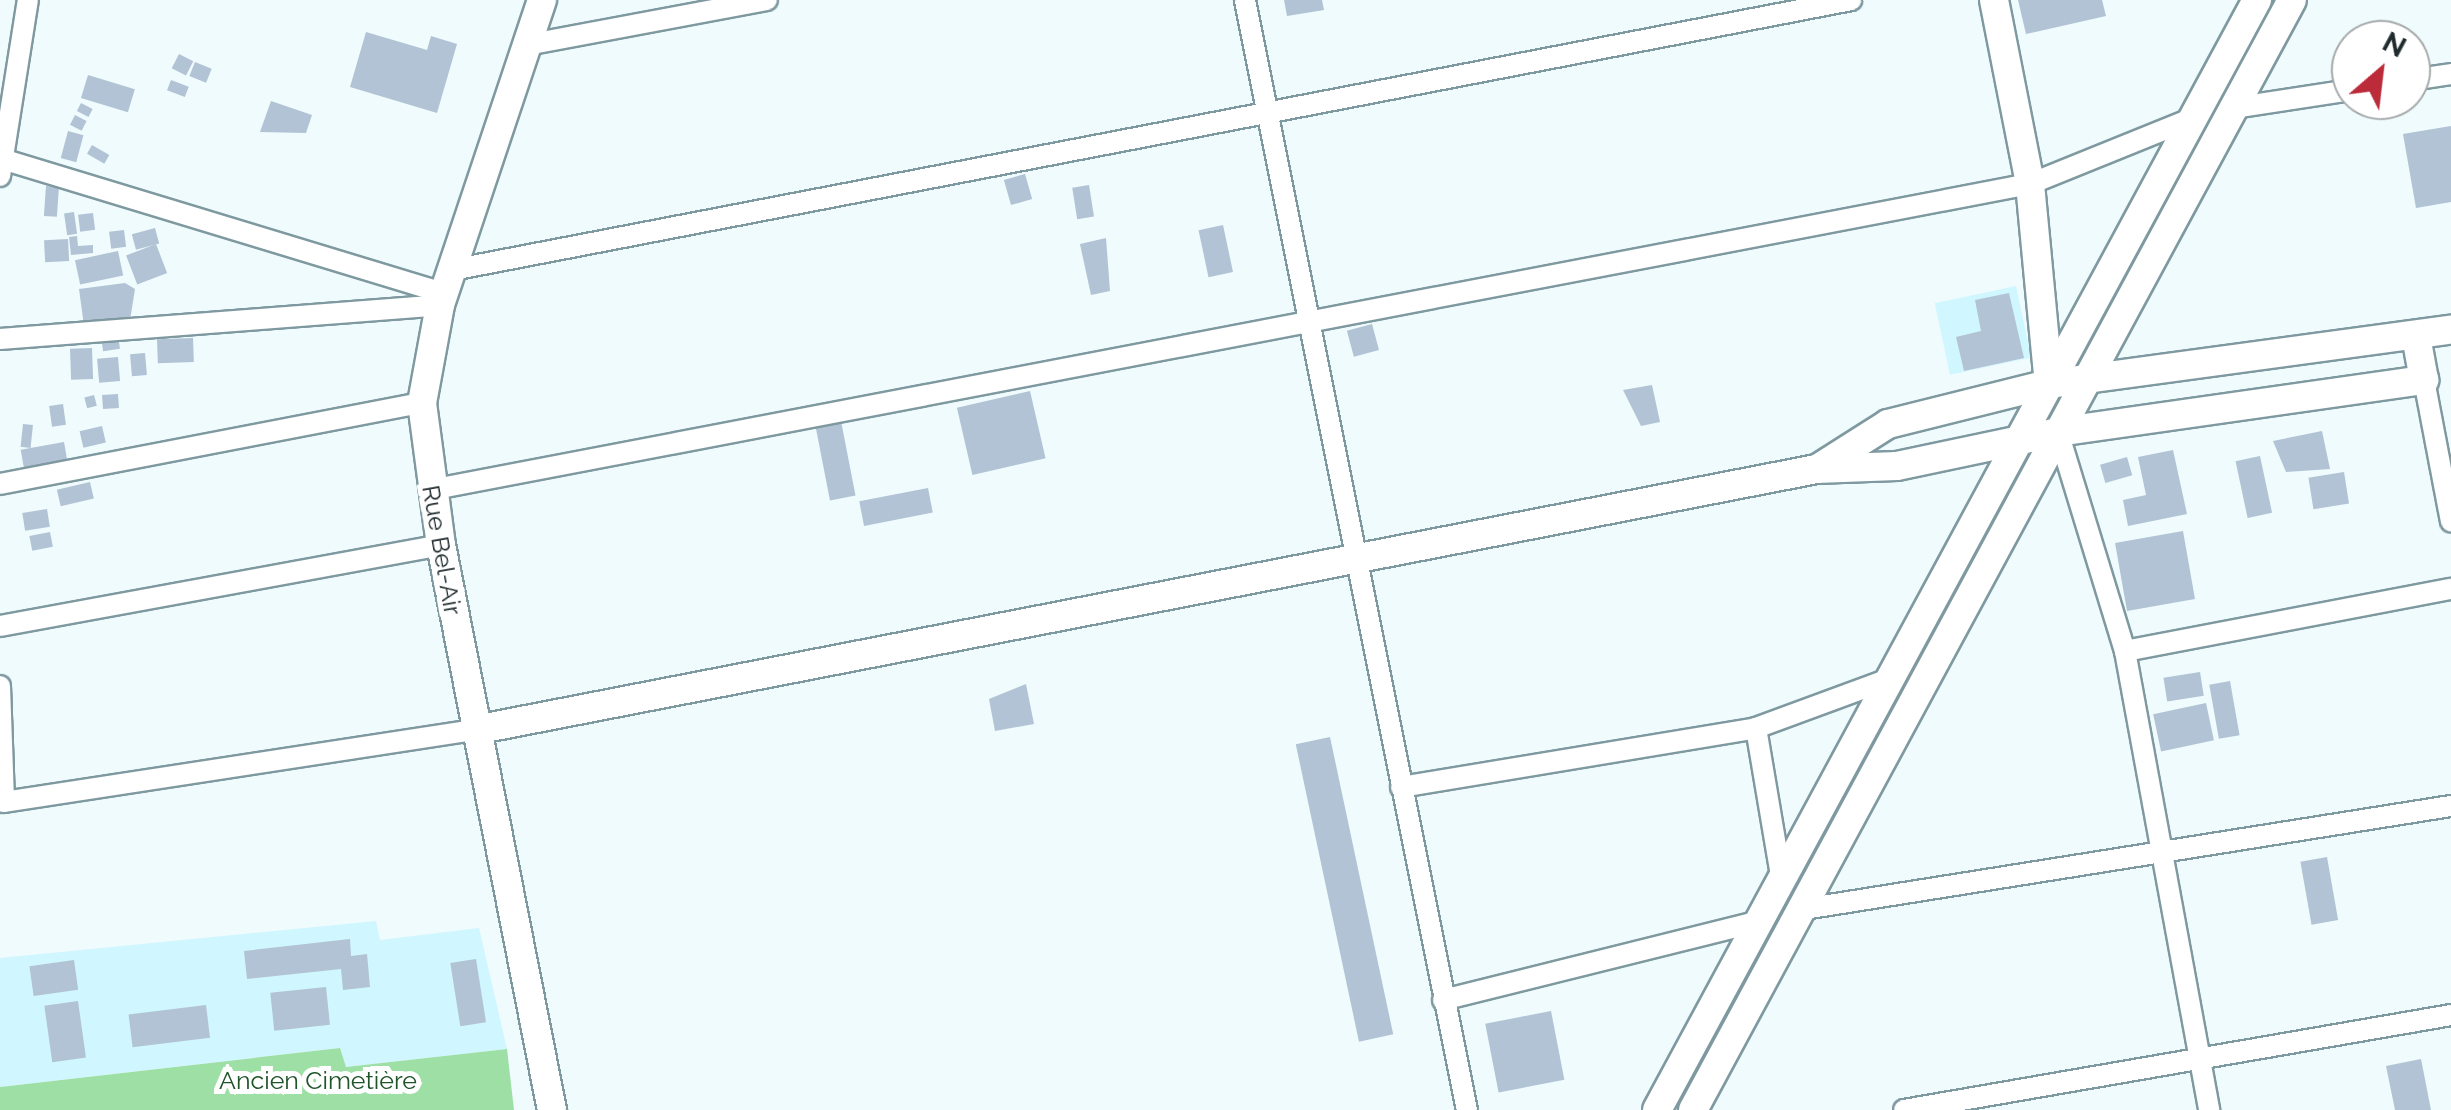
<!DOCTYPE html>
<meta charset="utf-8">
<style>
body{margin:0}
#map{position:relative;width:2451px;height:1110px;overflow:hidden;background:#effbfd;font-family:Raleway,sans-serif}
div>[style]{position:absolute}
.built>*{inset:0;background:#d0f6ff;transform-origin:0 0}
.green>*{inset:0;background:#9edfa6}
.building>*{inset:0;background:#b1c3d4;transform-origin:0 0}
.roads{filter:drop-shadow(2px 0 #7f99a0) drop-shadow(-2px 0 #7f99a0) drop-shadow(0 2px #7f99a0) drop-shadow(0 -2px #7f99a0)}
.street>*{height:20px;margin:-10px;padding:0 10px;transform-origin:10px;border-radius:10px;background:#fff}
.secondary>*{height:28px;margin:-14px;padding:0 14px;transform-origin:14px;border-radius:14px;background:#fff}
span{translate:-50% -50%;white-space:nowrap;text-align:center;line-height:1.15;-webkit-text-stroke:10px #fff;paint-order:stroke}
.street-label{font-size:25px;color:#202b2e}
.park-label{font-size:25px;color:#1f5429}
.north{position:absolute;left:2331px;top:20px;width:100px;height:100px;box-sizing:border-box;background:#fff;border:2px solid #a6aaab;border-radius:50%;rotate:28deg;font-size:28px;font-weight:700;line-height:40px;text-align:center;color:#202b2e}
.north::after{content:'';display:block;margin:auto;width:35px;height:45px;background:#bc2b3a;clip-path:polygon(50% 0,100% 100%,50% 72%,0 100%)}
</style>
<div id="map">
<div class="built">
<div style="left:2016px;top:286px;width:73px;height:83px;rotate:78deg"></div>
<div style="clip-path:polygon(376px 921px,380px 940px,479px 928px,507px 1049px,346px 1067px,339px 1048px,0 1087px,0 958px)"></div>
</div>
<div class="green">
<div style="clip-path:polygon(340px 1048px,346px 1067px,507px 1049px,514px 1110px,0 1110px,0 1087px)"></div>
</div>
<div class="building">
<div style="clip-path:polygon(1284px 0,1322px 0,1324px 10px,1287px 16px)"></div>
<div style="clip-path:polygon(2018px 0,2102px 0,2106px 16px,2026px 34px)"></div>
<div style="clip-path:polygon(366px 32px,427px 50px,431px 36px,457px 44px,437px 113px,350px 87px)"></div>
<div style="left:179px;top:54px;width:16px;height:16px;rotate:27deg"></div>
<div style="left:195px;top:62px;width:18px;height:15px;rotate:22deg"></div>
<div style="left:88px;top:75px;width:49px;height:24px;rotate:17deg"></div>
<div style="left:171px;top:80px;width:19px;height:11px;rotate:21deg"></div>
<div style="clip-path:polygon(271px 101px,312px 115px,306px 133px,260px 132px)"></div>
<div style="left:81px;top:103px;width:13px;height:9px;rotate:27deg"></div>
<div style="left:75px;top:115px;width:13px;height:11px;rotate:27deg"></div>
<div style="clip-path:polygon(2451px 126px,2451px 202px,2416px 208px,2403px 134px)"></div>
<div style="left:68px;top:131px;width:16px;height:28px;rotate:15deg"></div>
<div style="left:92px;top:145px;width:20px;height:10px;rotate:30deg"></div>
<div style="left:1025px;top:174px;width:26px;height:22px;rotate:74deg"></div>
<div style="left:1089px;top:185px;width:32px;height:17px;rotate:81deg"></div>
<div style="left:46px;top:186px;width:13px;height:30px;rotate:4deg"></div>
<div style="left:74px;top:212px;width:22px;height:10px;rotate:82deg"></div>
<div style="left:93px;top:213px;width:17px;height:15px;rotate:83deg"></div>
<div style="left:1223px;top:225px;width:48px;height:25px;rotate:78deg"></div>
<div style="left:155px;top:228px;width:16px;height:24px;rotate:75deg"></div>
<div style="left:124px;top:230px;width:17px;height:15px;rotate:83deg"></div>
<div style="clip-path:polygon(77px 236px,78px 246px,93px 245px,93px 253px,71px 255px,69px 237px)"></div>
<div style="clip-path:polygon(1106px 238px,1110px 291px,1091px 295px,1080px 244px)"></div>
<div style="left:68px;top:239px;width:22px;height:24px;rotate:87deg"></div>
<div style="left:156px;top:244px;width:31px;height:32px;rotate:69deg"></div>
<div style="left:118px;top:251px;width:25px;height:44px;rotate:78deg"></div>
<div style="clip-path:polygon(125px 283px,135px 289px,130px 320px,84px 326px,79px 289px)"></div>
<div style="clip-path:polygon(2009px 293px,2024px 358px,1964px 371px,1956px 337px,1981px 331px,1975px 300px)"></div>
<div style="left:1372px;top:324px;width:27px;height:26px;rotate:75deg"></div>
<div style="left:118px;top:335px;width:14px;height:17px;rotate:82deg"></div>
<div style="left:193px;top:338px;width:24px;height:36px;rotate:88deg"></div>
<div style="left:92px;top:348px;width:31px;height:22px;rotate:88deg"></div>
<div style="left:145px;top:353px;width:22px;height:15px;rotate:85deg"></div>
<div style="left:118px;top:357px;width:24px;height:21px;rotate:85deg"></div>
<div style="clip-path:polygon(1652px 385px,1660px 422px,1641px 426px,1623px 390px)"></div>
<div style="left:1030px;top:391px;width:69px;height:75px;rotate:77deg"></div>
<div style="left:118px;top:394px;width:14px;height:16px;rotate:86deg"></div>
<div style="left:94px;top:395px;width:11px;height:10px;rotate:75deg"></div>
<div style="left:63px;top:404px;width:21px;height:14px;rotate:82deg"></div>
<div style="left:841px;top:421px;width:76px;height:26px;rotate:79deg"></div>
<div style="left:23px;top:424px;width:10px;height:23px;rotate:6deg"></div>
<div style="left:102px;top:426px;width:17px;height:23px;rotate:77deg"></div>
<div style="clip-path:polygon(2322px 431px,2330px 469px,2286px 472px,2273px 441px)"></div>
<div style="left:64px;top:442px;width:22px;height:44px;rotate:80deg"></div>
<div style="clip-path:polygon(2173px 450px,2187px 514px,2128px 526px,2123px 500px,2146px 495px,2138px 457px)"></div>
<div style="left:2260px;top:456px;width:58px;height:25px;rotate:78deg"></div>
<div style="left:2127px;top:457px;width:19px;height:28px;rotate:74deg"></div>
<div style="left:2344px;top:472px;width:32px;height:36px;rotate:81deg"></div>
<div style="left:90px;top:482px;width:17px;height:34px;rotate:77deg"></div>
<div style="left:928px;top:488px;width:25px;height:70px;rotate:79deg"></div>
<div style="left:47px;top:509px;width:18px;height:25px;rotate:81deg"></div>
<div style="left:2183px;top:531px;width:69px;height:69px;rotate:80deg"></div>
<div style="left:50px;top:532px;width:15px;height:21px;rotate:79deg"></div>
<div style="left:2200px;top:672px;width:24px;height:37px;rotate:81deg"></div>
<div style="left:2230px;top:681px;width:55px;height:21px;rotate:80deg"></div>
<div style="clip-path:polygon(1026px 684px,1034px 724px,995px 731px,989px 699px)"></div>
<div style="left:2206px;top:703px;width:38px;height:54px;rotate:78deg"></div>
<div style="left:1330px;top:737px;width:304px;height:35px;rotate:78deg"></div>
<div style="left:2327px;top:857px;width:64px;height:27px;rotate:80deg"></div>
<div style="clip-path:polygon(350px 939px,351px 956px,367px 954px,370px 987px,343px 990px,341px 969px,247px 979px,244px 951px)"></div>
<div style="left:476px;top:959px;width:64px;height:26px;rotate:81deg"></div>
<div style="left:74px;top:960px;width:30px;height:45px;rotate:82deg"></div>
<div style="left:326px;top:987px;width:38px;height:56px;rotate:84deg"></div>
<div style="left:78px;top:1001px;width:57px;height:34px;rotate:82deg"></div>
<div style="left:206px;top:1005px;width:33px;height:78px;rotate:83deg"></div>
<div style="left:1551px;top:1011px;width:70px;height:67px;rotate:79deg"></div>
<div style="clip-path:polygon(2421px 1059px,2431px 1110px,2395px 1110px,2386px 1066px)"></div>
</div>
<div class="roads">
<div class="street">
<div style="left:1245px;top:0;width:1132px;rotate:78.69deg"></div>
<div style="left:526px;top:45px;width:245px;rotate:-10.6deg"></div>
<div style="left:2411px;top:80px;width:40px;rotate:-8.5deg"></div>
<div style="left:2233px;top:108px;width:119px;rotate:-8.7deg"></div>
<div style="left:2px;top:159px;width:462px;rotate:16.9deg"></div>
<div style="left:0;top:176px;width:178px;rotate:-81deg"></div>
<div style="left:452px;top:270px;width:1425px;rotate:-10.92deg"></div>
<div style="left:0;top:339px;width:441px;rotate:-4.4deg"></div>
<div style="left:2424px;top:380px;width:144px;rotate:79.2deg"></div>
<div style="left:2058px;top:432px;width:229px;rotate:73deg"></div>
<div style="left:2125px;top:651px;width:467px;rotate:79.6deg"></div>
<div style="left:0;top:484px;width:430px;rotate:-10.9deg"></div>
<div style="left:430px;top:490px;width:1629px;rotate:-10.83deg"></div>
<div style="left:2030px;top:184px;width:176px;rotate:-22deg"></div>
<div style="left:0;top:626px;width:448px;rotate:-10.4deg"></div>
<div style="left:2125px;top:651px;width:332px;rotate:-10.8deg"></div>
<div style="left:0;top:686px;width:116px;rotate:88deg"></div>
<div style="left:4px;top:802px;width:476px;rotate:-8.7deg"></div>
<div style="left:1756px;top:728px;width:156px;rotate:80.4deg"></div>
<div style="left:1401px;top:787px;width:360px;rotate:-9.4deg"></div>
<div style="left:1756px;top:728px;width:145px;rotate:-20.2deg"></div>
<div style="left:1804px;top:909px;width:655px;rotate:-9.05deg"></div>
<div style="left:1443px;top:1000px;width:326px;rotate:-14deg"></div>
<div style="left:1904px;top:1110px;width:555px;rotate:-9.85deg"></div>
</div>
<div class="secondary">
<div style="left:542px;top:0;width:322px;rotate:108.5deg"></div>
<div style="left:440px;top:305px;width:100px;rotate:100.4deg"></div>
<div style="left:422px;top:403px;width:143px;rotate:82.4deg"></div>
<div style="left:441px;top:545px;width:576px;rotate:78.89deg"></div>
<div style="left:1994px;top:0;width:187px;rotate:78.9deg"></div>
<div style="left:2030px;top:184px;width:201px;rotate:84.6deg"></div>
<div style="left:1817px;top:469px;width:84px;rotate:-32.4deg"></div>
<div style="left:1888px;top:424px;width:166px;rotate:-14deg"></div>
<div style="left:2049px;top:384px;width:406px;rotate:-7.7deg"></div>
<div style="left:475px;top:730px;width:1366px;rotate:-11.01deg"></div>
<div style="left:1816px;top:469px;width:81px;rotate:-2.1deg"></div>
<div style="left:1897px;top:466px;width:165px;rotate:-11.9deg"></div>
<div style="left:2058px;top:432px;width:370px;rotate:-8.1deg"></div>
<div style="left:2424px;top:380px;width:45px;rotate:-100.3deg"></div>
<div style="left:1657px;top:1110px;width:1262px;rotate:-61.61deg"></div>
<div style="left:1693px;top:1110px;width:1261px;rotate:-61.65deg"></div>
</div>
</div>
<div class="street-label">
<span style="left:442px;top:550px;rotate:80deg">Rue Bel-Air</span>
</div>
<div class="park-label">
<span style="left:318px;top:1080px">Ancien Cimetière</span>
</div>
<div class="north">N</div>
</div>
